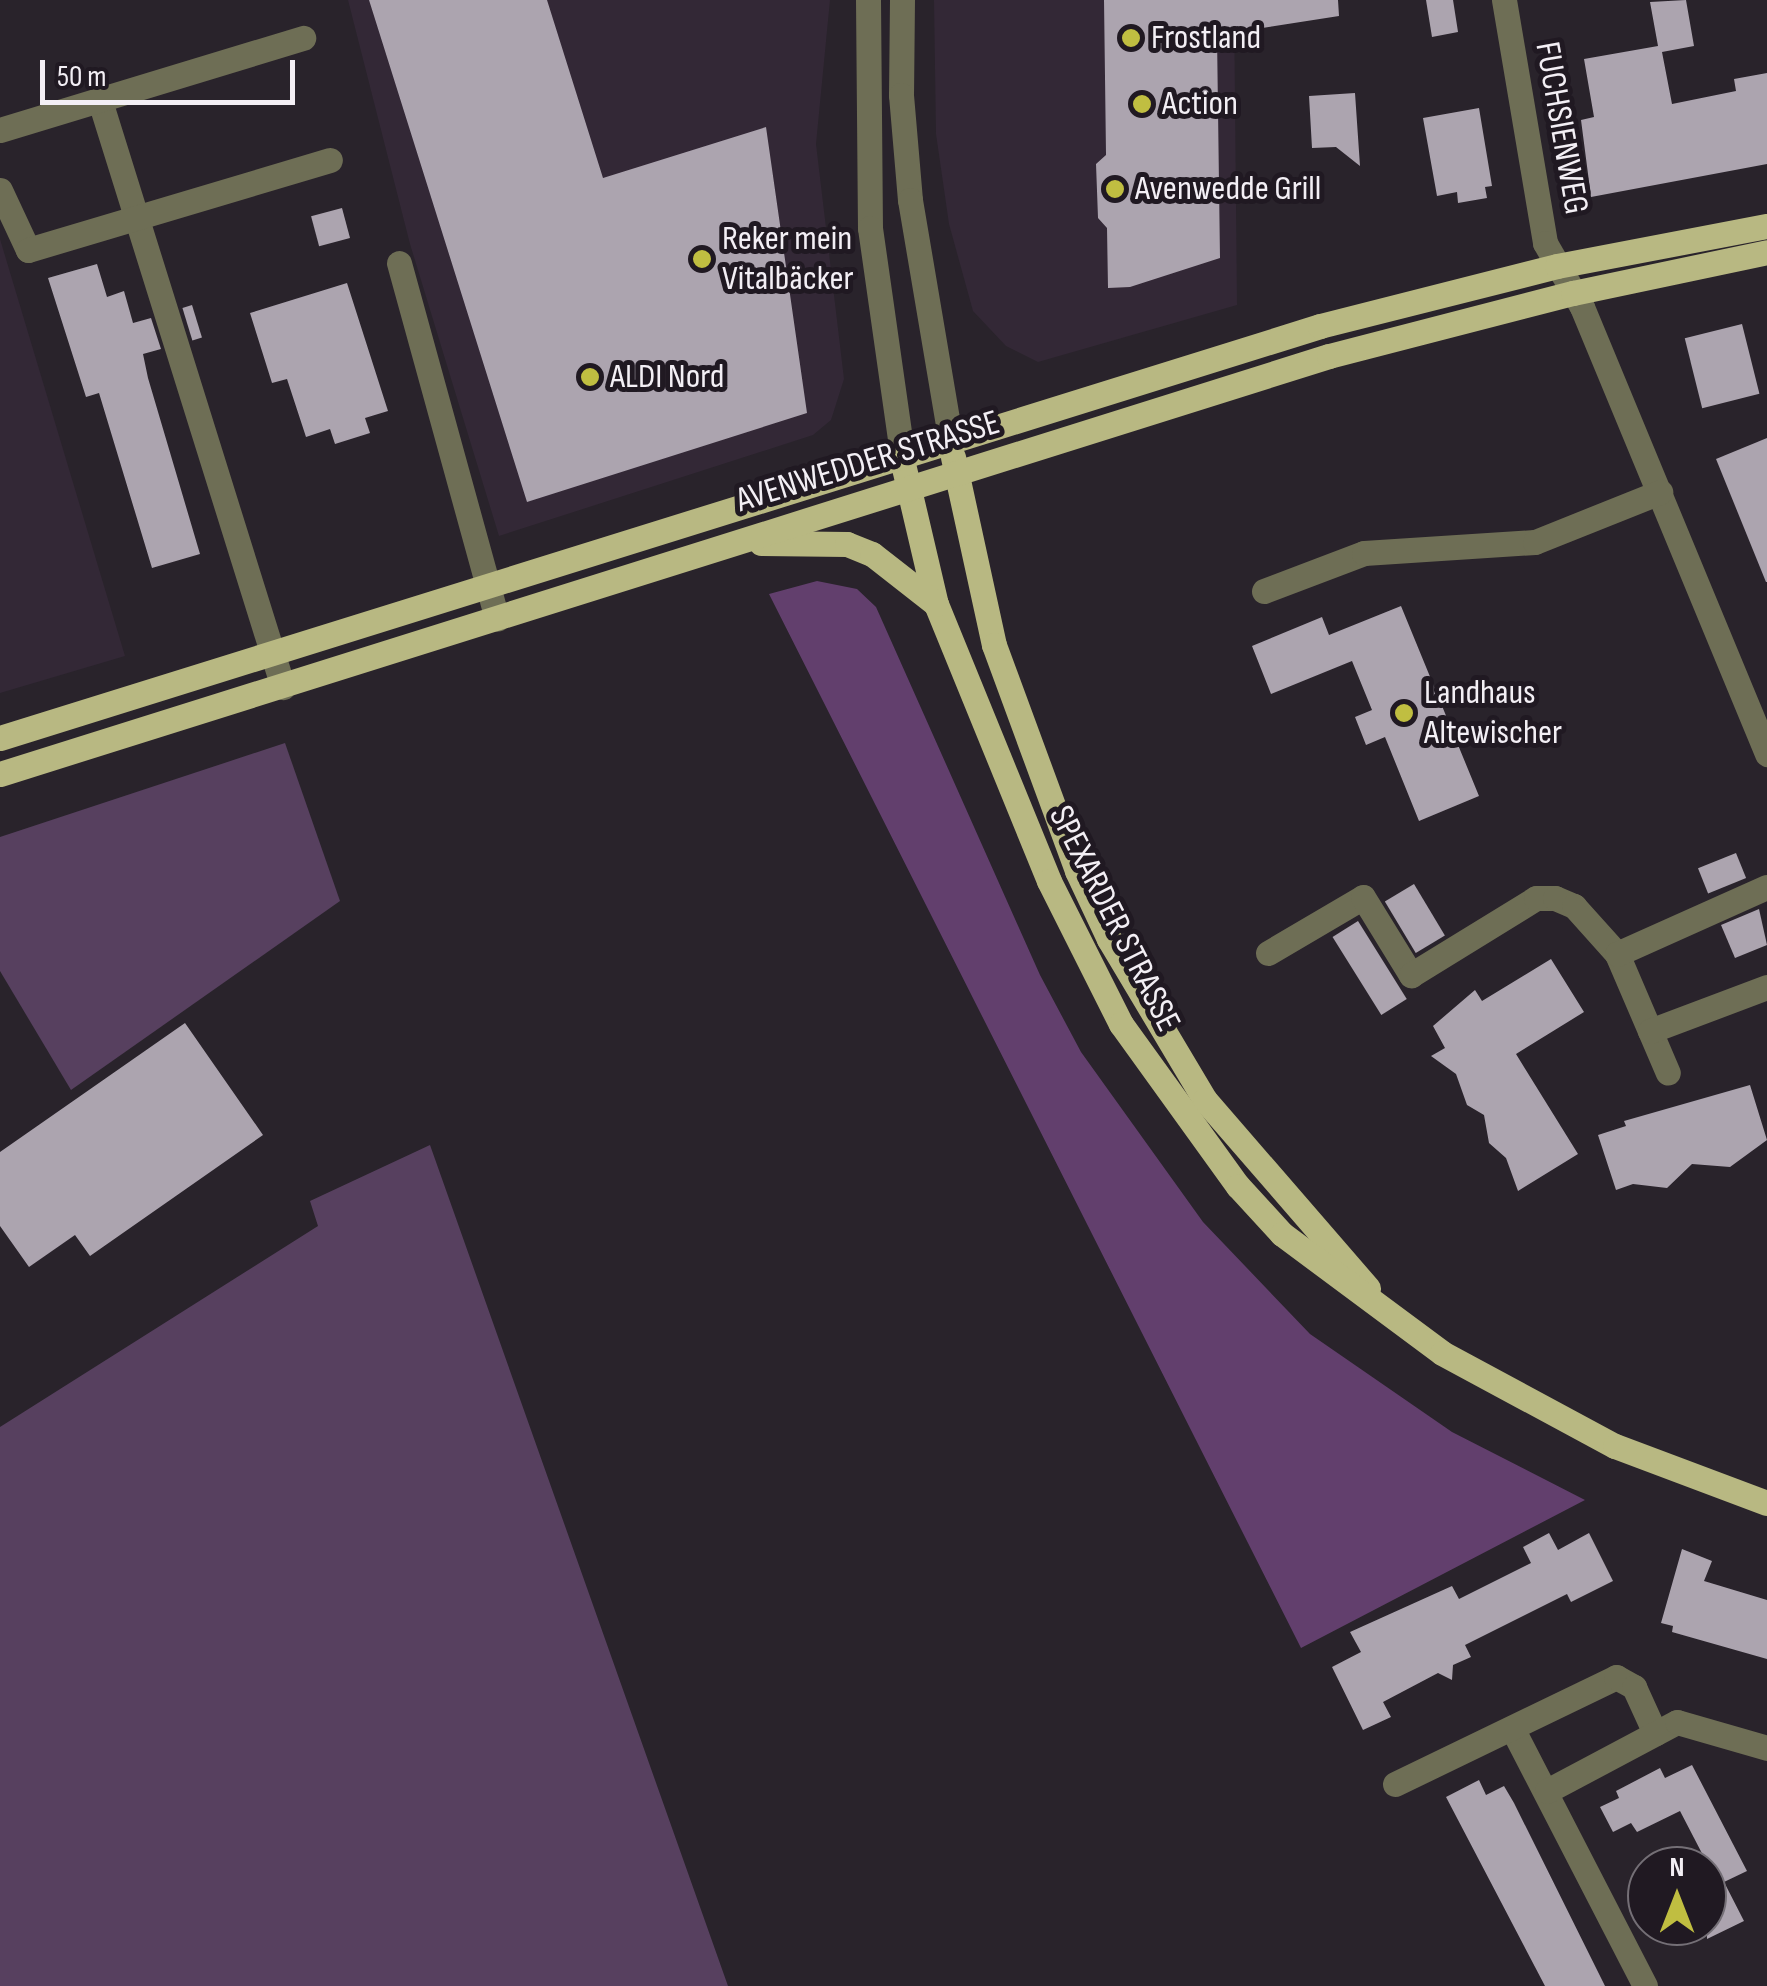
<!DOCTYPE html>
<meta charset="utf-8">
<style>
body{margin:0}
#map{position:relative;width:1767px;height:1986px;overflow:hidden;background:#29232b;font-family:"Sofia Sans Condensed",sans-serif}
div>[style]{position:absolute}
.built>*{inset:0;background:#332836}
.green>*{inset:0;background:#57405f}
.forest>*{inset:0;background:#623f6d}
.building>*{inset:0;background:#aca4af;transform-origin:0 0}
.minor>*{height:25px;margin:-12.5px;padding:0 12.5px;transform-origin:12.5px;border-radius:12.5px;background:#6e6e55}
.major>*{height:25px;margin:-12.5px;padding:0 12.5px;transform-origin:12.5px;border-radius:12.5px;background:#b8b882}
.dots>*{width:28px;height:28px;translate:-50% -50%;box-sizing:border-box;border:5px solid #201922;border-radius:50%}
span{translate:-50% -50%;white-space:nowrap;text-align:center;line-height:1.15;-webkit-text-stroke:10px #201922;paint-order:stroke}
.poi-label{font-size:35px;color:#f3eff5}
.left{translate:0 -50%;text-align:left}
.street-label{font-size:35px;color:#f3eff5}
.north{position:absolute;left:1627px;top:1846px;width:100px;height:100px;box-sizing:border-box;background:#201922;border:2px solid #746f76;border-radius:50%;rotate:0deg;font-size:28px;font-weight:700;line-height:40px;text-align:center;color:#f3eff5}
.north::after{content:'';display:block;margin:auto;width:35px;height:45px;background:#c0be41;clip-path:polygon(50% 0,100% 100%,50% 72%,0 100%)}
.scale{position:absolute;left:40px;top:60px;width:255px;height:45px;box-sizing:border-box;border:5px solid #f3eff5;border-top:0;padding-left:12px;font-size:30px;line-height:35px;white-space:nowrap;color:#f3eff5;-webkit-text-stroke:8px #201922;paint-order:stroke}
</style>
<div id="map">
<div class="built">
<div style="clip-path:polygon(348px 0,830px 0,816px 144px,844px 379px,831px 420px,813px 435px,499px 536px,410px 244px)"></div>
<div style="clip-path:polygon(934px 0,1234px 0,1237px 305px,1038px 362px,1006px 346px,973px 311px,949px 224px,936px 134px)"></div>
<div style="clip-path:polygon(0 239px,125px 656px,0 693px)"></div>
</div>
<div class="green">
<div style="clip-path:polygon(285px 743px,340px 901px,71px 1090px,0 971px,0 837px)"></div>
<div style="clip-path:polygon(430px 1145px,728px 1986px,0 1986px,0 1427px,318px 1226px,310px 1201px)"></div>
</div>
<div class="forest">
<div style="clip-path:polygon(817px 581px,857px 589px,876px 607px,1040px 975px,1081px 1052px,1203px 1222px,1310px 1334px,1452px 1432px,1585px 1500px,1301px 1648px,769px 594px)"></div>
</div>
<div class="building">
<div style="clip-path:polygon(369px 0,547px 0,603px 178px,766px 127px,807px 413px,527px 502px)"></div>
<div style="clip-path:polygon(1104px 0,1338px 0,1339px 16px,1217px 35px,1220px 258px,1130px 287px,1108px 288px,1107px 228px,1098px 218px,1096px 164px,1106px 155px)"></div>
<div style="clip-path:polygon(1426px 0,1453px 0,1458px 32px,1432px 37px)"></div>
<div style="clip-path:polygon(1686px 0,1694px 46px,1662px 52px,1672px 104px,1736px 91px,1734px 79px,1767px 73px,1767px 164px,1591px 197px,1581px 120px,1594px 117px,1584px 59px,1658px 46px,1650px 2px)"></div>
<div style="clip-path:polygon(1355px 93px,1360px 166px,1336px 147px,1312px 148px,1309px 96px)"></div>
<div style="clip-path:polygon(1479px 108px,1492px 186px,1485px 187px,1487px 198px,1458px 203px,1457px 192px,1437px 196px,1423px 118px)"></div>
<div style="left:342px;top:208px;width:31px;height:32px;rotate:75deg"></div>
<div style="clip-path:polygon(97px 264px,107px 297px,124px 291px,133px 323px,151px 318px,161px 349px,143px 354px,148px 378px,200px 554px,152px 568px,99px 393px,86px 397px,48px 278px)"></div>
<div style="clip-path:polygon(347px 283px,388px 411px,365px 418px,370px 433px,335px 444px,330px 429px,306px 437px,287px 379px,272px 383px,250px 313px)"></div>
<div style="left:192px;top:305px;width:34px;height:10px;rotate:73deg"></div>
<div style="left:1742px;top:324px;width:72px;height:59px;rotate:76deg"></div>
<div style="clip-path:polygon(1767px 438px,1767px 582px,1766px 582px,1716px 459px)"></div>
<div style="clip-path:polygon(1401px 606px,1479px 796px,1419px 821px,1385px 737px,1366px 745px,1355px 717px,1372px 710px,1352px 661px,1271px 694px,1252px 646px,1322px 617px,1329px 635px)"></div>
<div style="left:1736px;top:853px;width:27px;height:41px;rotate:68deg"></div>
<div style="left:1414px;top:884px;width:60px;height:34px;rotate:59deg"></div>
<div style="clip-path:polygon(1759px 909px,1767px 945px,1735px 958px,1721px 925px)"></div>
<div style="left:1358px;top:921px;width:92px;height:30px;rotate:58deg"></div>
<div style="clip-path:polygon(1551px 959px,1584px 1012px,1516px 1054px,1578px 1154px,1518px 1191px,1506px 1158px,1489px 1143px,1484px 1115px,1467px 1105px,1456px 1074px,1431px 1056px,1445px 1048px,1433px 1026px,1475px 990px,1482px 1001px)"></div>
<div style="clip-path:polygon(185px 1023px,263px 1135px,90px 1256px,75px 1235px,29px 1267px,0 1226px,0 1152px)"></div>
<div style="clip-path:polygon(1750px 1085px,1767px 1140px,1730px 1167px,1692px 1164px,1667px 1188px,1633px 1184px,1616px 1190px,1598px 1135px,1626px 1126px,1624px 1121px)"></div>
<div style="clip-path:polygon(1549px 1533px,1558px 1550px,1589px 1533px,1613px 1581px,1571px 1602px,1567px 1594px,1465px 1645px,1471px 1657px,1453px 1665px,1452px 1680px,1438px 1673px,1383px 1702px,1391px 1717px,1363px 1730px,1332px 1667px,1361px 1652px,1350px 1632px,1452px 1586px,1459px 1599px,1531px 1563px,1523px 1547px)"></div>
<div style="clip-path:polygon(1682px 1549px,1712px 1561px,1704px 1581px,1767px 1600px,1767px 1659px,1672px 1632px,1673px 1626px,1661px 1623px)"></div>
<div style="clip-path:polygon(1692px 1765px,1747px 1871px,1724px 1882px,1744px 1921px,1707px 1939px,1707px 1863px,1680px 1811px,1637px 1832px,1631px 1823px,1613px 1832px,1600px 1807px,1619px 1798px,1616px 1791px,1660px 1768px,1665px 1778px)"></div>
<div style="clip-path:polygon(1479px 1780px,1486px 1795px,1504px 1786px,1514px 1803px,1605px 1986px,1545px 1986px,1446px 1797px)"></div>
</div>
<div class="minor">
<div style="left:868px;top:0;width:228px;rotate:89.5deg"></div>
<div style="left:870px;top:228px;width:227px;rotate:81.9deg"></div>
<div style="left:902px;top:0;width:95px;rotate:90.6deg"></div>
<div style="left:901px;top:95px;width:105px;rotate:85.1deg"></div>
<div style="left:910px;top:200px;width:240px;rotate:80.4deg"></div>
<div style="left:1504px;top:0;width:246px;rotate:80.4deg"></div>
<div style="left:1545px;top:243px;width:74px;rotate:60deg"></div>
<div style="left:1582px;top:307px;width:484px;rotate:67.5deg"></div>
<div style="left:100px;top:101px;width:614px;rotate:72.66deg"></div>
<div style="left:0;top:130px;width:317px;rotate:-16.9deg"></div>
<div style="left:0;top:190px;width:66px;rotate:65deg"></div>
<div style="left:28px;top:250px;width:315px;rotate:-16.6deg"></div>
<div style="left:399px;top:263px;width:369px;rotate:74.6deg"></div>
<div style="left:1264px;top:591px;width:107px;rotate:-20.8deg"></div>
<div style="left:1364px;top:553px;width:171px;rotate:-3.7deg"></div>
<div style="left:1535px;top:542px;width:135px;rotate:-21.8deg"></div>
<div style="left:1268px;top:953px;width:110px;rotate:-30.5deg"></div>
<div style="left:1363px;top:897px;width:92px;rotate:58.4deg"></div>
<div style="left:1411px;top:975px;width:147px;rotate:-31.6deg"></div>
<div style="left:1536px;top:898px;width:19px"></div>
<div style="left:1555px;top:898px;width:21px;rotate:23deg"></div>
<div style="left:1574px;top:906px;width:64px;rotate:48.1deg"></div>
<div style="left:1617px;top:954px;width:129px;rotate:66.8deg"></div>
<div style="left:1617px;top:954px;width:164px;rotate:-24.1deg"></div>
<div style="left:1650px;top:1031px;width:125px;rotate:-20.6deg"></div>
<div style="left:1512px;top:1728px;width:290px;rotate:62.7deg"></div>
<div style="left:1395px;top:1784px;width:246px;rotate:-25.8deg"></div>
<div style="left:1616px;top:1677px;width:21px;rotate:29deg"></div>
<div style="left:1634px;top:1687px;width:51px;rotate:65.5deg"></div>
<div style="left:1547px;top:1791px;width:147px;rotate:-28deg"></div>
<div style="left:1677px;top:1722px;width:94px;rotate:16.1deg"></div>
</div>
<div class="major">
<div style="left:953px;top:457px;width:192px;rotate:77.7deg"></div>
<div style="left:994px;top:645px;width:241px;rotate:69.8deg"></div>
<div style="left:1077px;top:871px;width:75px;rotate:64.8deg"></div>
<div style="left:1109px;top:939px;width:187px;rotate:59.2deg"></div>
<div style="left:1205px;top:1100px;width:249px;rotate:49.1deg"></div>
<div style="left:904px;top:468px;width:140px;rotate:76.8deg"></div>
<div style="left:936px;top:604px;width:299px;rotate:67.8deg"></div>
<div style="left:1049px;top:881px;width:160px;rotate:63.3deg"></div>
<div style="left:1121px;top:1024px;width:200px;rotate:54.2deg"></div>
<div style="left:1238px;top:1186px;width:65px;rotate:47.5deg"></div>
<div style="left:1282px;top:1234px;width:199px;rotate:36.6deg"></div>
<div style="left:1442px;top:1353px;width:196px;rotate:28.3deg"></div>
<div style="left:1615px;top:1446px;width:162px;rotate:20.6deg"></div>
<div style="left:761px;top:543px;width:86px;rotate:0.7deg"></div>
<div style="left:847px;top:544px;width:27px;rotate:22deg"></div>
<div style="left:872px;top:554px;width:81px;rotate:38deg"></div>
<div style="left:0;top:738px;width:1383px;rotate:-17.33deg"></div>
<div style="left:1320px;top:326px;width:244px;rotate:-14.2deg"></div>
<div style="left:1557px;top:266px;width:214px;rotate:-10.8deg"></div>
<div style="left:0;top:774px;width:1393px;rotate:-17.46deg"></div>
<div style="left:1329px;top:356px;width:252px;rotate:-14.5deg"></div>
<div style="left:1573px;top:293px;width:198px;rotate:-11.9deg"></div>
</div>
<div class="dots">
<div style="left:1131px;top:38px;background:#c0be41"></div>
<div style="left:1142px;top:104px;background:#c0be41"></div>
<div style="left:1115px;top:189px;background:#c0be41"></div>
<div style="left:702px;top:259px;background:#c0be41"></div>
<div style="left:590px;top:377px;background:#c0be41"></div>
<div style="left:1404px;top:713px;background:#c0be41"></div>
</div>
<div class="poi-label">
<span class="left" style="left:1151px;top:38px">Frostland</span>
<span class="left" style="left:1162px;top:104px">Action</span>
<span class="left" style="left:1135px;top:189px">Avenwedde Grill</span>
<span class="left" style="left:722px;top:259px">Reker mein<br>Vitalbäcker</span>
<span class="left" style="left:610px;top:377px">ALDI Nord</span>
<span class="left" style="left:1424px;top:713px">Landhaus<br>Altewischer</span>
</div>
<div class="street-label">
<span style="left:1561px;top:128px;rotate:80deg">FUCHSIENWEG</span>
<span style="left:868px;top:462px;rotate:-17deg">AVENWEDDER STRASSE</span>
<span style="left:1114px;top:919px;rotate:63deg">SPEXARDER STRASSE</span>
</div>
<div class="north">N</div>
<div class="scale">50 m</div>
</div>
